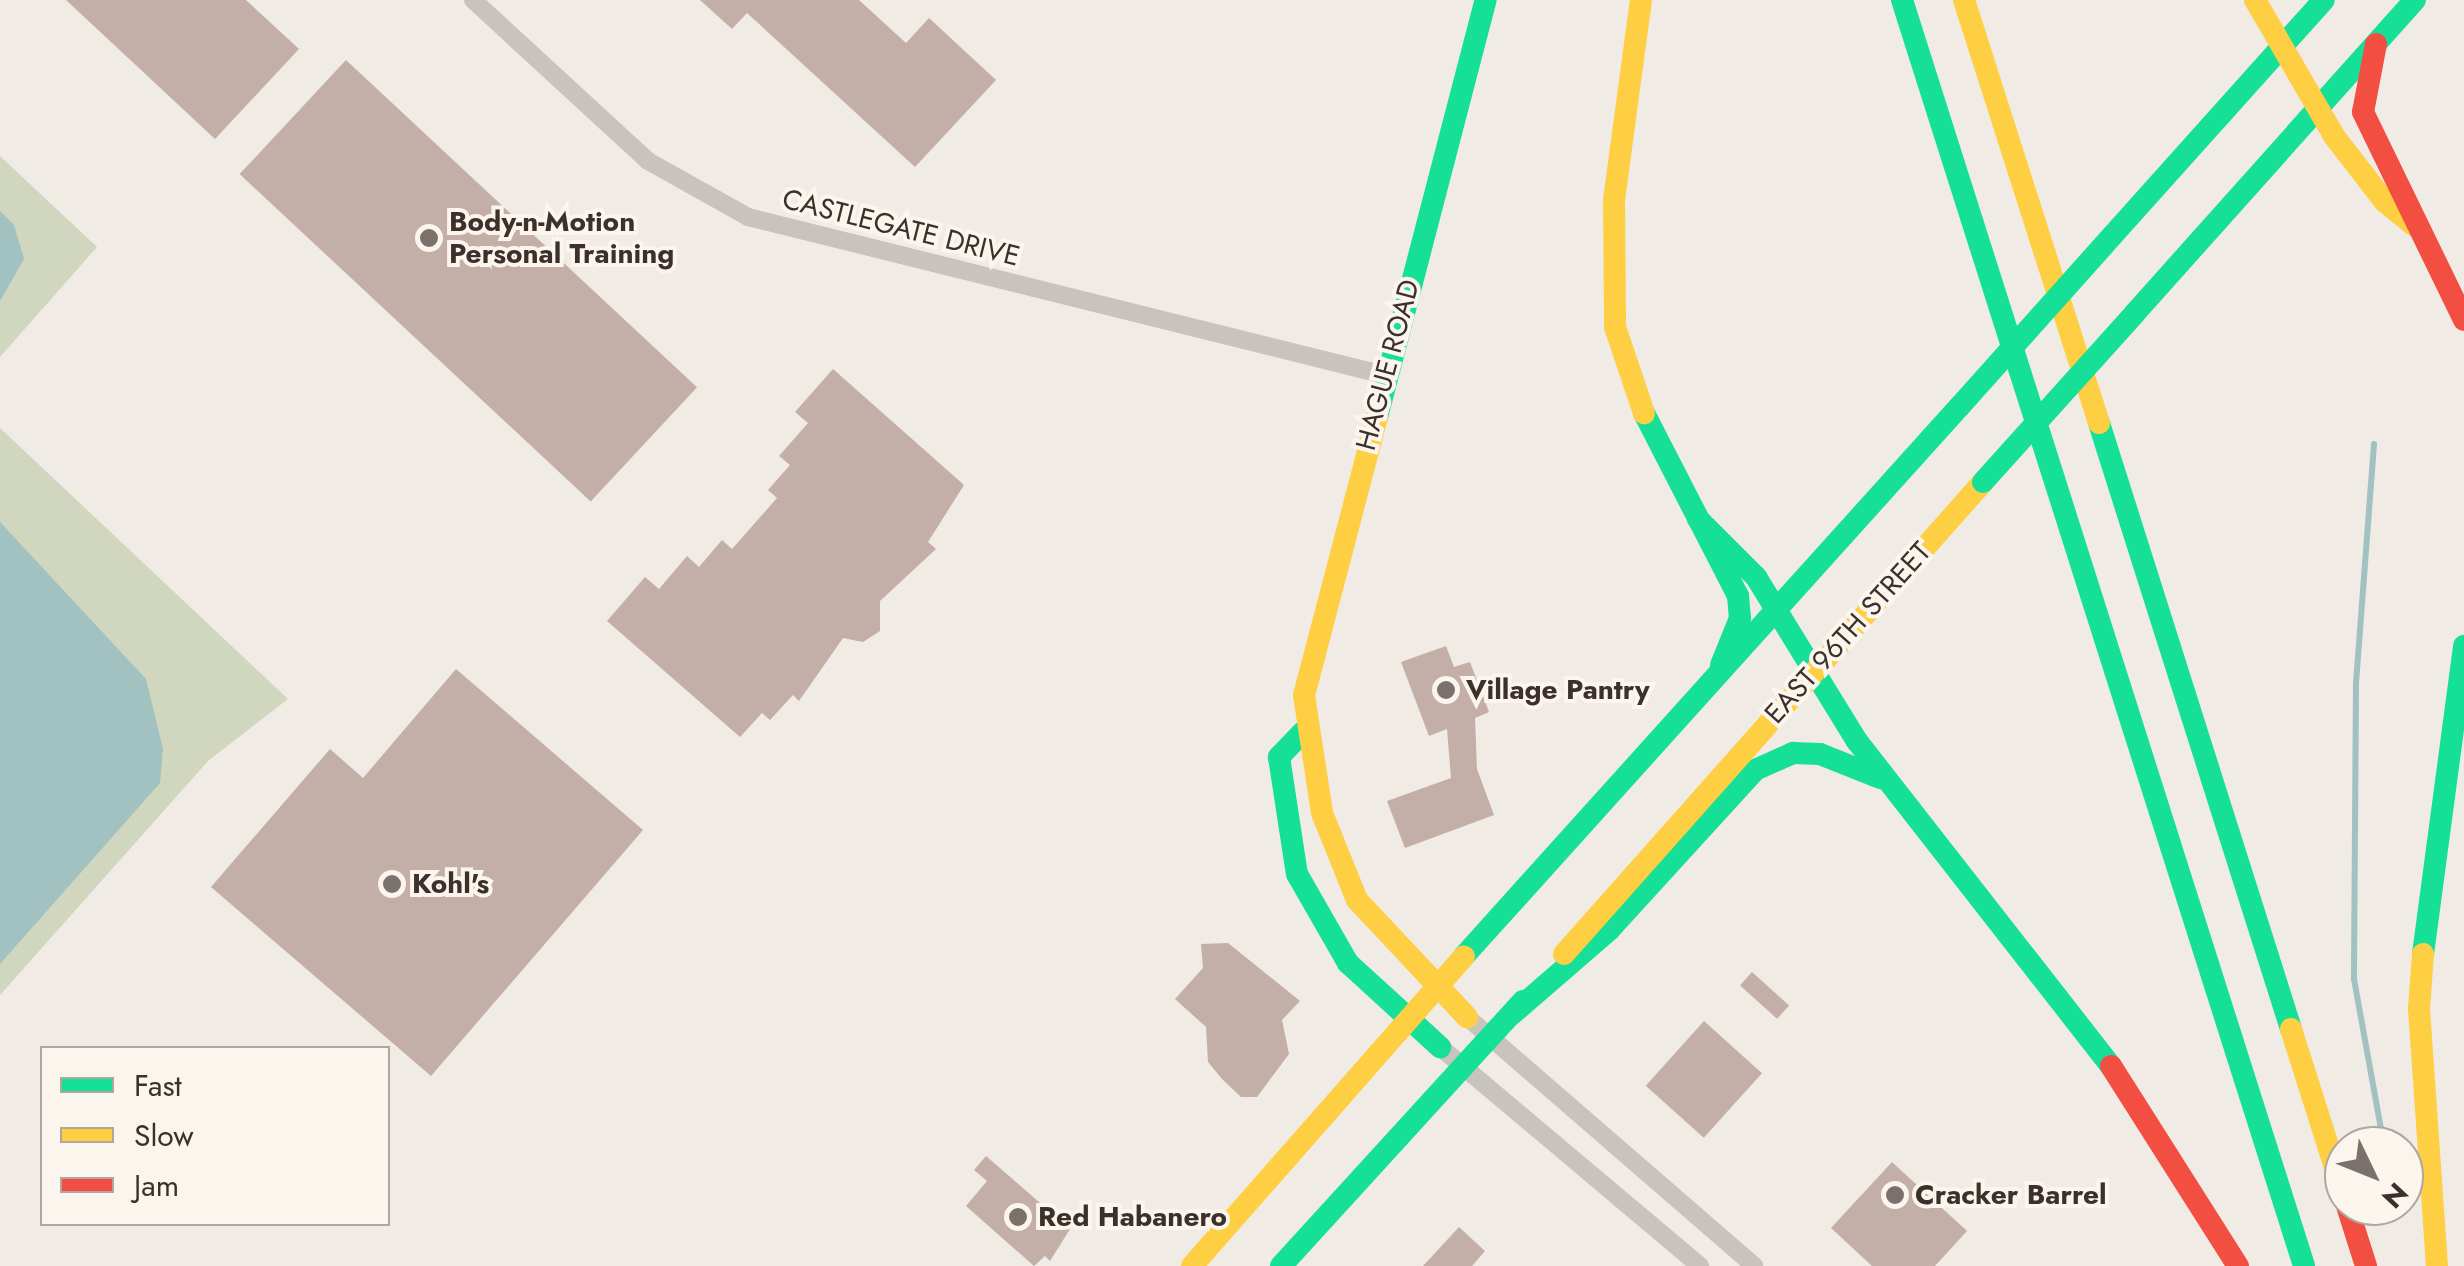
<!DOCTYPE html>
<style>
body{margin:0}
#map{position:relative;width:2464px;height:1266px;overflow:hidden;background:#f0ebe5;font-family:Jost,sans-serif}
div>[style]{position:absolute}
.green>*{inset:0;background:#d1d6bf}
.water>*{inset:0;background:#a1c2c1}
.stream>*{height:6px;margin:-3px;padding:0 3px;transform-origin:3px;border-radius:3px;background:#a1c2c1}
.building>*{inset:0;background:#c3afa7;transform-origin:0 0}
.street>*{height:18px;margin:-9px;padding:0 9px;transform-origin:9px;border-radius:9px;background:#c9c3be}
.fast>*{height:22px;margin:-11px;padding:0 11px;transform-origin:11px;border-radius:11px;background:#16e098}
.slow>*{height:22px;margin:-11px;padding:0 11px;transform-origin:11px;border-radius:11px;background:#ffcf43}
.jam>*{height:22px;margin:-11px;padding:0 11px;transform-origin:11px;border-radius:11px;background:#f24e42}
.fast-bridge>*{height:22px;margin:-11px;padding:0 11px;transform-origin:11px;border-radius:11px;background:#16e098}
.dots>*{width:28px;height:28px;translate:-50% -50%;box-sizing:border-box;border:5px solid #fbf5ee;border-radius:50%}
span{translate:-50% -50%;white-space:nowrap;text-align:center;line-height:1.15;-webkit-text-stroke:8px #fbf5ee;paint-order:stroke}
.poi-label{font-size:28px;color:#3b302b;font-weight:700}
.left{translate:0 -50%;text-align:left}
.street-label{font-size:28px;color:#3b302b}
.legend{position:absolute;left:40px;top:1046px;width:350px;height:180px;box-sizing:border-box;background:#fbf5ee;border:2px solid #aea6a0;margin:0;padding:12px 18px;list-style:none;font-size:30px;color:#3b302b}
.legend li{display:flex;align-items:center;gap:20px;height:50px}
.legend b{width:50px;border:2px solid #aea6a0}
.north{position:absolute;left:2324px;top:1126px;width:100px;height:100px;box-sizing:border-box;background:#fbf5ee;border:2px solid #aea6a0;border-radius:50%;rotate:133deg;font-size:28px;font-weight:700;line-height:40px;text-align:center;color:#3b302b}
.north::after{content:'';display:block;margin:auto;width:35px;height:45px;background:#7a716c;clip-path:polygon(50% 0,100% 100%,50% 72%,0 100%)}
</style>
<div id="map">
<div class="green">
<div style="clip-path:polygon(0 156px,97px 247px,0 357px)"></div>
<div style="clip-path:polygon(0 428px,288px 699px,208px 761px,0 995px)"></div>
</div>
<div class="water">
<div style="clip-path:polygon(0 211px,14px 225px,24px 259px,0 301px)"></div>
<div style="clip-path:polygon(0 522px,146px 679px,163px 749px,160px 783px,0 964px)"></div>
</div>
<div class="stream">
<div style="left:2374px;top:444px;width:241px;rotate:94.3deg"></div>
<div style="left:2356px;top:684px;width:295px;rotate:90.4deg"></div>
<div style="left:2354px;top:979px;width:170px;rotate:79.8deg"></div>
</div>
<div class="building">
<div style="clip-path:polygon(66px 0,246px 0,299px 49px,215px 139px)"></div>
<div style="clip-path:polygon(700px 0,859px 0,906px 43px,929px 18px,996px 80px,915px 167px,747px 13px,732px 29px)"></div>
<div style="left:346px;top:60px;width:480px;height:156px;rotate:43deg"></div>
<div style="clip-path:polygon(833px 369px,964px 485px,928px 542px,936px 549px,880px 601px,880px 631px,863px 642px,843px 638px,799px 701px,793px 695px,770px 720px,762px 713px,740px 737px,607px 621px,645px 577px,659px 589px,687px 556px,699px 567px,722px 540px,732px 549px,777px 498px,768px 490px,790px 465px,779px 456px,808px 423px,795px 412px)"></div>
<div style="clip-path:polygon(1446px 646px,1454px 667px,1470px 662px,1489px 712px,1475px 718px,1477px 769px,1494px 815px,1405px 848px,1387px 801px,1451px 778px,1447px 729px,1429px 736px,1401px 662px)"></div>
<div style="clip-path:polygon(456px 669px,643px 830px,431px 1076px,211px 887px,330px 749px,363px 778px)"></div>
<div style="clip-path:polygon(1228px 943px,1300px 1001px,1282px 1020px,1289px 1054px,1257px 1097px,1241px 1097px,1222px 1079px,1208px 1062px,1206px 1027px,1175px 999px,1203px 968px,1201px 944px)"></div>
<div style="left:1752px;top:972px;width:50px;height:18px;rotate:42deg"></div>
<div style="left:1704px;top:1021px;width:78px;height:87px;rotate:42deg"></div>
<div style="clip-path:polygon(986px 1156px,1070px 1229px,1050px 1261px,1045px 1256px,1034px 1266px,966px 1206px,987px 1181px,974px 1170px)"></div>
<div style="clip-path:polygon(1892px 1162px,1967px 1231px,1935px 1266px,1872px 1266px,1831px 1228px)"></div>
<div style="clip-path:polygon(1459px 1227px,1485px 1251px,1472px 1266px,1423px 1266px)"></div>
</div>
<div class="street">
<div style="left:473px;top:0;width:238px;rotate:42.6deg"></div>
<div style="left:648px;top:161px;width:115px;rotate:29.2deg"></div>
<div style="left:748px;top:217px;width:656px;rotate:13.93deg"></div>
<div style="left:1467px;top:1017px;width:380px;rotate:40.9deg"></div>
<div style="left:1440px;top:1047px;width:340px;rotate:40.1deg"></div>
</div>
<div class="fast">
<div style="left:1902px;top:0;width:1328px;rotate:72.38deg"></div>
<div style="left:2112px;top:236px;width:317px;rotate:-48.1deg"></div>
<div style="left:2135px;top:313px;width:420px;rotate:-48.2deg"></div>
<div style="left:1644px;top:413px;width:206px;rotate:62.8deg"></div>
<div style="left:1738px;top:596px;width:22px;rotate:85deg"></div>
<div style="left:1740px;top:618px;width:51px;rotate:112deg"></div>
<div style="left:1377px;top:417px;width:431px;rotate:-75.4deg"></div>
<div style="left:2099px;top:423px;width:636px;rotate:72.42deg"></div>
<div style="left:1698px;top:519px;width:82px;rotate:45deg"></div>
<div style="left:1756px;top:577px;width:193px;rotate:58.4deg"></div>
<div style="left:1857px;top:741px;width:412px;rotate:52deg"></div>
<div style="left:1303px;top:732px;width:35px;rotate:134deg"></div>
<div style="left:1279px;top:757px;width:118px;rotate:81.3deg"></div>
<div style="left:1297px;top:874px;width:103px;rotate:60.2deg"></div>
<div style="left:1348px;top:963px;width:125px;rotate:42.4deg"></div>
<div style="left:2423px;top:954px;width:311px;rotate:-82.4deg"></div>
<div style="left:1464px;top:956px;width:741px;rotate:-47.96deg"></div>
<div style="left:1511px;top:1015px;width:130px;rotate:-40.9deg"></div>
<div style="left:1609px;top:930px;width:217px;rotate:-47.6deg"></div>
<div style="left:1755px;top:770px;width:42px;rotate:-24.1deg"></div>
<div style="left:1793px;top:753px;width:27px;rotate:2deg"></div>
<div style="left:1820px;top:754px;width:65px;rotate:21.8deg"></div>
<div style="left:1281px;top:1266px;width:359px;rotate:-47.6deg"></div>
</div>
<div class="slow">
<div style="left:1641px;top:0;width:203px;rotate:97.7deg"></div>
<div style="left:1614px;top:201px;width:126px;rotate:89.5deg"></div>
<div style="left:1615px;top:327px;width:91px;rotate:71.4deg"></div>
<div style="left:1964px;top:0;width:444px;rotate:72.3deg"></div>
<div style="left:2255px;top:0;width:157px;rotate:59.8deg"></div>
<div style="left:2334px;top:136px;width:83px;rotate:52.3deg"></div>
<div style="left:2385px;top:202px;width:38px;rotate:39deg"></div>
<div style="left:1377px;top:417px;width:287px;rotate:104.7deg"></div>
<div style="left:1304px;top:695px;width:119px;rotate:81.3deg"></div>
<div style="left:1322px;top:813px;width:94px;rotate:68.1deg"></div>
<div style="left:1357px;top:900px;width:161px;rotate:46.8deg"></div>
<div style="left:1564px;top:954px;width:631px;rotate:-48.4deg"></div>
<div style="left:2423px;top:954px;width:55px;rotate:94.2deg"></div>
<div style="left:2419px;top:1009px;width:258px;rotate:86deg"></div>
<div style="left:2291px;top:1029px;width:175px;rotate:72.4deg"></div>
<div style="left:1192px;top:1266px;width:412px;rotate:-48.7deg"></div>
</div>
<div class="jam">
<div style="left:2376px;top:44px;width:69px;rotate:100.8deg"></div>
<div style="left:2363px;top:112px;width:231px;rotate:64.1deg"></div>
<div style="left:2111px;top:1066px;width:237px;rotate:57.6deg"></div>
<div style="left:2347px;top:1206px;width:63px;rotate:72.4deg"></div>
</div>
<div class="fast-bridge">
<div style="left:1960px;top:406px;width:228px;rotate:-48.2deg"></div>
<div style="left:1983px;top:482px;width:227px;rotate:-48deg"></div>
</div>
<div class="dots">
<div style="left:429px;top:238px;background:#7a716c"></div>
<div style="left:1446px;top:690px;background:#7a716c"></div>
<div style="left:392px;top:884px;background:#7a716c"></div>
<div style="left:1895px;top:1195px;background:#7a716c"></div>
<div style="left:1018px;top:1217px;background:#7a716c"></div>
</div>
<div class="poi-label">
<span class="left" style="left:449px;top:238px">Body-n-Motion<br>Personal Training</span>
<span class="left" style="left:1466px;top:690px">Village Pantry</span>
<span class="left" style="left:412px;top:884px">Kohl's</span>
<span class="left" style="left:1915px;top:1195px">Cracker Barrel</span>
<span class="left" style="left:1038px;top:1217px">Red Habanero</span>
</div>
<div class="street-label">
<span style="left:901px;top:228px;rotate:14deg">CASTLEGATE DRIVE</span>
<span style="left:1388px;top:365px;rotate:-75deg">HAGUE ROAD</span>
<span style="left:1848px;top:633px;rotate:-48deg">EAST 96TH STREET</span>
</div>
<ul class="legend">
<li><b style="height:12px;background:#16e098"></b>Fast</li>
<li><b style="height:12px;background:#ffcf43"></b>Slow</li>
<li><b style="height:12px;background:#f24e42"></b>Jam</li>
</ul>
<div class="north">N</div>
</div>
